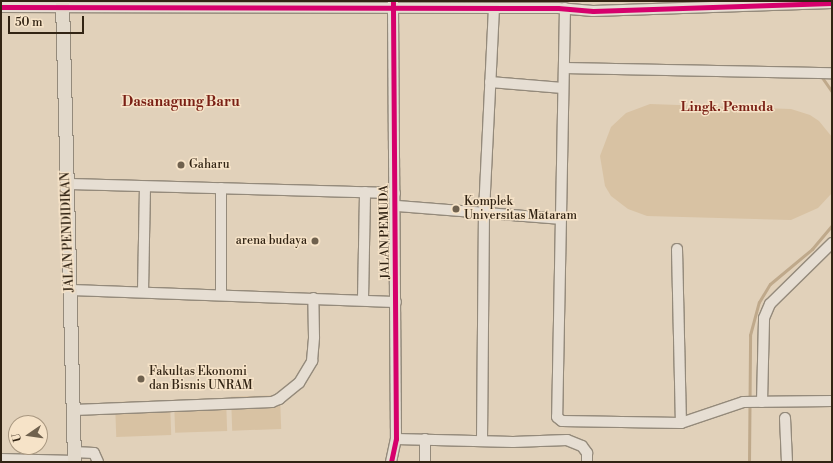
<!DOCTYPE html>
<style>
body{margin:0}
#map{position:relative;width:833px;height:463px;overflow:hidden;background:#e1d1ba;font-family:"Libre Bodoni",serif}
div>[style]{position:absolute}
.green>*{inset:0;background:#d8c2a3;transform-origin:0 0}
.stream>*{height:3px;margin:-1.5px;padding:0 1.5px;transform-origin:1.5px;border-radius:1.5px;background:#bfa98b}
.roads{filter:drop-shadow(1px 0 #948a7b) drop-shadow(-1px 0 #948a7b) drop-shadow(0 1px #948a7b) drop-shadow(0 -1px #948a7b)}
.minor>*{height:10px;margin:-5px;padding:0 5px;transform-origin:5px;border-radius:5px;background:#e6ded3}
.major>*{height:13px;margin:-6.5px;padding:0 6.5px;transform-origin:6.5px;border-radius:6.5px;background:#e2d9cb}
.cycleway>*{height:5px;margin:-2.5px;padding:0 2.5px;transform-origin:2.5px;border-radius:2.5px;background:#d6006c}
.dots>*{width:11px;height:11px;translate:-50% -50%;box-sizing:border-box;border:2px solid #f6e3c8;border-radius:50%}
span{translate:-50% -50%;white-space:nowrap;text-align:center;line-height:1.15;-webkit-text-stroke:3px #f6e3c8;paint-order:stroke}
.poi-label{font-size:12px;color:#322414}
.left{translate:0 -50%;text-align:left}
.right{translate:-100% -50%;text-align:right}
.street-label{font-size:12px;color:#322414}
.neighbourhood-label{font-size:13px;color:#7a1f14;font-weight:700}
.quarter-label{font-size:14px;color:#7a1f14;font-weight:700}
.frame{position:absolute;inset:0;border:2px solid #322414;pointer-events:none}
.north{position:absolute;left:8px;top:415px;width:40px;height:40px;box-sizing:border-box;background:#f6e3c8;border:1px solid #a89780;border-radius:50%;rotate:257deg;font-size:11px;font-weight:700;line-height:16px;text-align:center;color:#322414}
.north::after{content:'';display:block;margin:auto;width:14px;height:18px;background:#6f614e;clip-path:polygon(50% 0,100% 100%,50% 72%,0 100%)}
.scale{position:absolute;left:8px;top:16px;width:76px;height:18px;box-sizing:border-box;border:2px solid #322414;border-top:0;padding-left:5px;font-size:12px;line-height:14px;white-space:nowrap;color:#322414;-webkit-text-stroke:3px #f6e3c8;paint-order:stroke}
</style>
<div id="map">
<div class="green">
<div style="clip-path:polygon(650px 104px,791px 109px,810px 115px,819px 121px,832px 137px,832px 193px,818px 208px,791px 220px,647px 216px,628px 209px,611px 196px,605px 186px,600px 156px,611px 127px,626px 113px)"></div>
<div style="left:280px;top:395px;width:34px;height:49px;rotate:88deg"></div>
<div style="left:226px;top:398px;width:33px;height:52px;rotate:88deg"></div>
<div style="left:170px;top:400px;width:35px;height:55px;rotate:88deg"></div>
</div>
<div class="stream">
<div style="left:821px;top:76px;width:19px;rotate:55deg"></div>
<div style="left:749px;top:462px;width:127px;rotate:-89.5deg"></div>
<div style="left:750px;top:335px;width:34px;rotate:-75deg"></div>
<div style="left:759px;top:302px;width:21px;rotate:-59deg"></div>
<div style="left:770px;top:284px;width:55px;rotate:-39.8deg"></div>
<div style="left:812px;top:249px;width:31px;rotate:-50deg"></div>
</div>
<div class="roads">
<div class="minor">
<div style="left:1px;top:7px;width:557px;rotate:0.1deg"></div>
<div style="left:558px;top:8px;width:35px;rotate:5deg"></div>
<div style="left:593px;top:11px;width:239px;rotate:-1.9deg"></div>
<div style="left:565px;top:8px;width:409px;rotate:91.1deg"></div>
<div style="left:557px;top:417px;width:6px;rotate:39deg"></div>
<div style="left:562px;top:421px;width:119px;rotate:1deg"></div>
<div style="left:681px;top:423px;width:65px;rotate:-18.7deg"></div>
<div style="left:743px;top:402px;width:89px;rotate:-0.6deg"></div>
<div style="left:564px;top:68px;width:268px;rotate:1.1deg"></div>
<div style="left:490px;top:82px;width:73px;rotate:4.7deg"></div>
<div style="left:66px;top:184px;width:329px;rotate:1.6deg"></div>
<div style="left:221px;top:188px;width:106px;rotate:90deg"></div>
<div style="left:396px;top:206px;width:165px;rotate:4.5deg"></div>
<div style="left:677px;top:249px;width:174px;rotate:88.7deg"></div>
<div style="left:70px;top:290px;width:326px;rotate:2.1deg"></div>
<div style="left:143px;top:291px;width:104px;rotate:-88.9deg"></div>
<div style="left:363px;top:299px;width:107px;rotate:-88.9deg"></div>
<div style="left:762px;top:402px;width:84px;rotate:-88.6deg"></div>
<div style="left:764px;top:318px;width:15px;rotate:-67deg"></div>
<div style="left:770px;top:304px;width:87px;rotate:-44.5deg"></div>
<div style="left:74px;top:410px;width:198px;rotate:-2.3deg"></div>
<div style="left:272px;top:402px;width:8px;rotate:-23deg"></div>
<div style="left:279px;top:399px;width:26px;rotate:-39deg"></div>
<div style="left:299px;top:383px;width:26px;rotate:-59deg"></div>
<div style="left:312px;top:361px;width:24px;rotate:-85deg"></div>
<div style="left:314px;top:337px;width:39px;rotate:-91deg"></div>
<div style="left:785px;top:418px;width:44px;rotate:87.4deg"></div>
<div style="left:396px;top:439px;width:117px;rotate:1.5deg"></div>
<div style="left:513px;top:442px;width:54px;rotate:-2.1deg"></div>
<div style="left:567px;top:440px;width:16px;rotate:22deg"></div>
<div style="left:582px;top:446px;width:9px;rotate:54deg"></div>
<div style="left:587px;top:453px;width:9px;rotate:90deg"></div>
<div style="left:482px;top:440px;width:228px;rotate:-89.5deg"></div>
<div style="left:484px;top:212px;width:202px;rotate:-87.2deg"></div>
<div style="left:74px;top:452px;width:20px;rotate:3deg"></div>
<div style="left:94px;top:453px;width:10px;rotate:66deg"></div>
<div style="left:1px;top:459px;width:73px;rotate:1.6deg"></div>
<div style="left:391px;top:462px;width:24px;rotate:-78deg"></div>
<div style="left:396px;top:439px;width:438px;rotate:-90.4deg"></div>
<div style="left:425px;top:462px;width:23px;rotate:-90deg"></div>
</div>
<div class="major">
<div style="left:62px;top:1px;width:461px;rotate:88.5deg"></div>
</div>
</div>
<div class="cycleway">
<div style="left:1px;top:7px;width:557px;rotate:0.1deg"></div>
<div style="left:558px;top:8px;width:35px;rotate:5deg"></div>
<div style="left:593px;top:11px;width:239px;rotate:-1.9deg"></div>
<div style="left:391px;top:462px;width:24px;rotate:-78deg"></div>
<div style="left:396px;top:439px;width:438px;rotate:-90.4deg"></div>
</div>
<div class="dots">
<div style="left:181px;top:165px;background:#6f614e"></div>
<div style="left:456px;top:209px;background:#6f614e"></div>
<div style="left:315px;top:241px;background:#6f614e"></div>
<div style="left:141px;top:379px;background:#6f614e"></div>
</div>
<div class="poi-label">
<span class="left" style="left:189px;top:165px">Gaharu</span>
<span class="left" style="left:464px;top:209px">Komplek<br>Universitas Mataram</span>
<span class="right" style="left:307px;top:241px">arena budaya</span>
<span class="left" style="left:149px;top:379px">Fakultas Ekonomi<br>dan Bisnis UNRAM</span>
</div>
<div class="street-label">
<span style="left:68px;top:232px;rotate:-92deg">JALAN PENDIDIKAN</span>
<span style="left:385px;top:232px;rotate:-91deg">JALAN PEMUDA</span>
</div>
<div class="neighbourhood-label">
<span style="left:727px;top:107px">Lingk. Pemuda</span>
</div>
<div class="quarter-label">
<span style="left:181px;top:102px">Dasanagung Baru</span>
</div>
<div class="frame"></div>
<div class="north">U</div>
<div class="scale">50 m</div>
</div>
